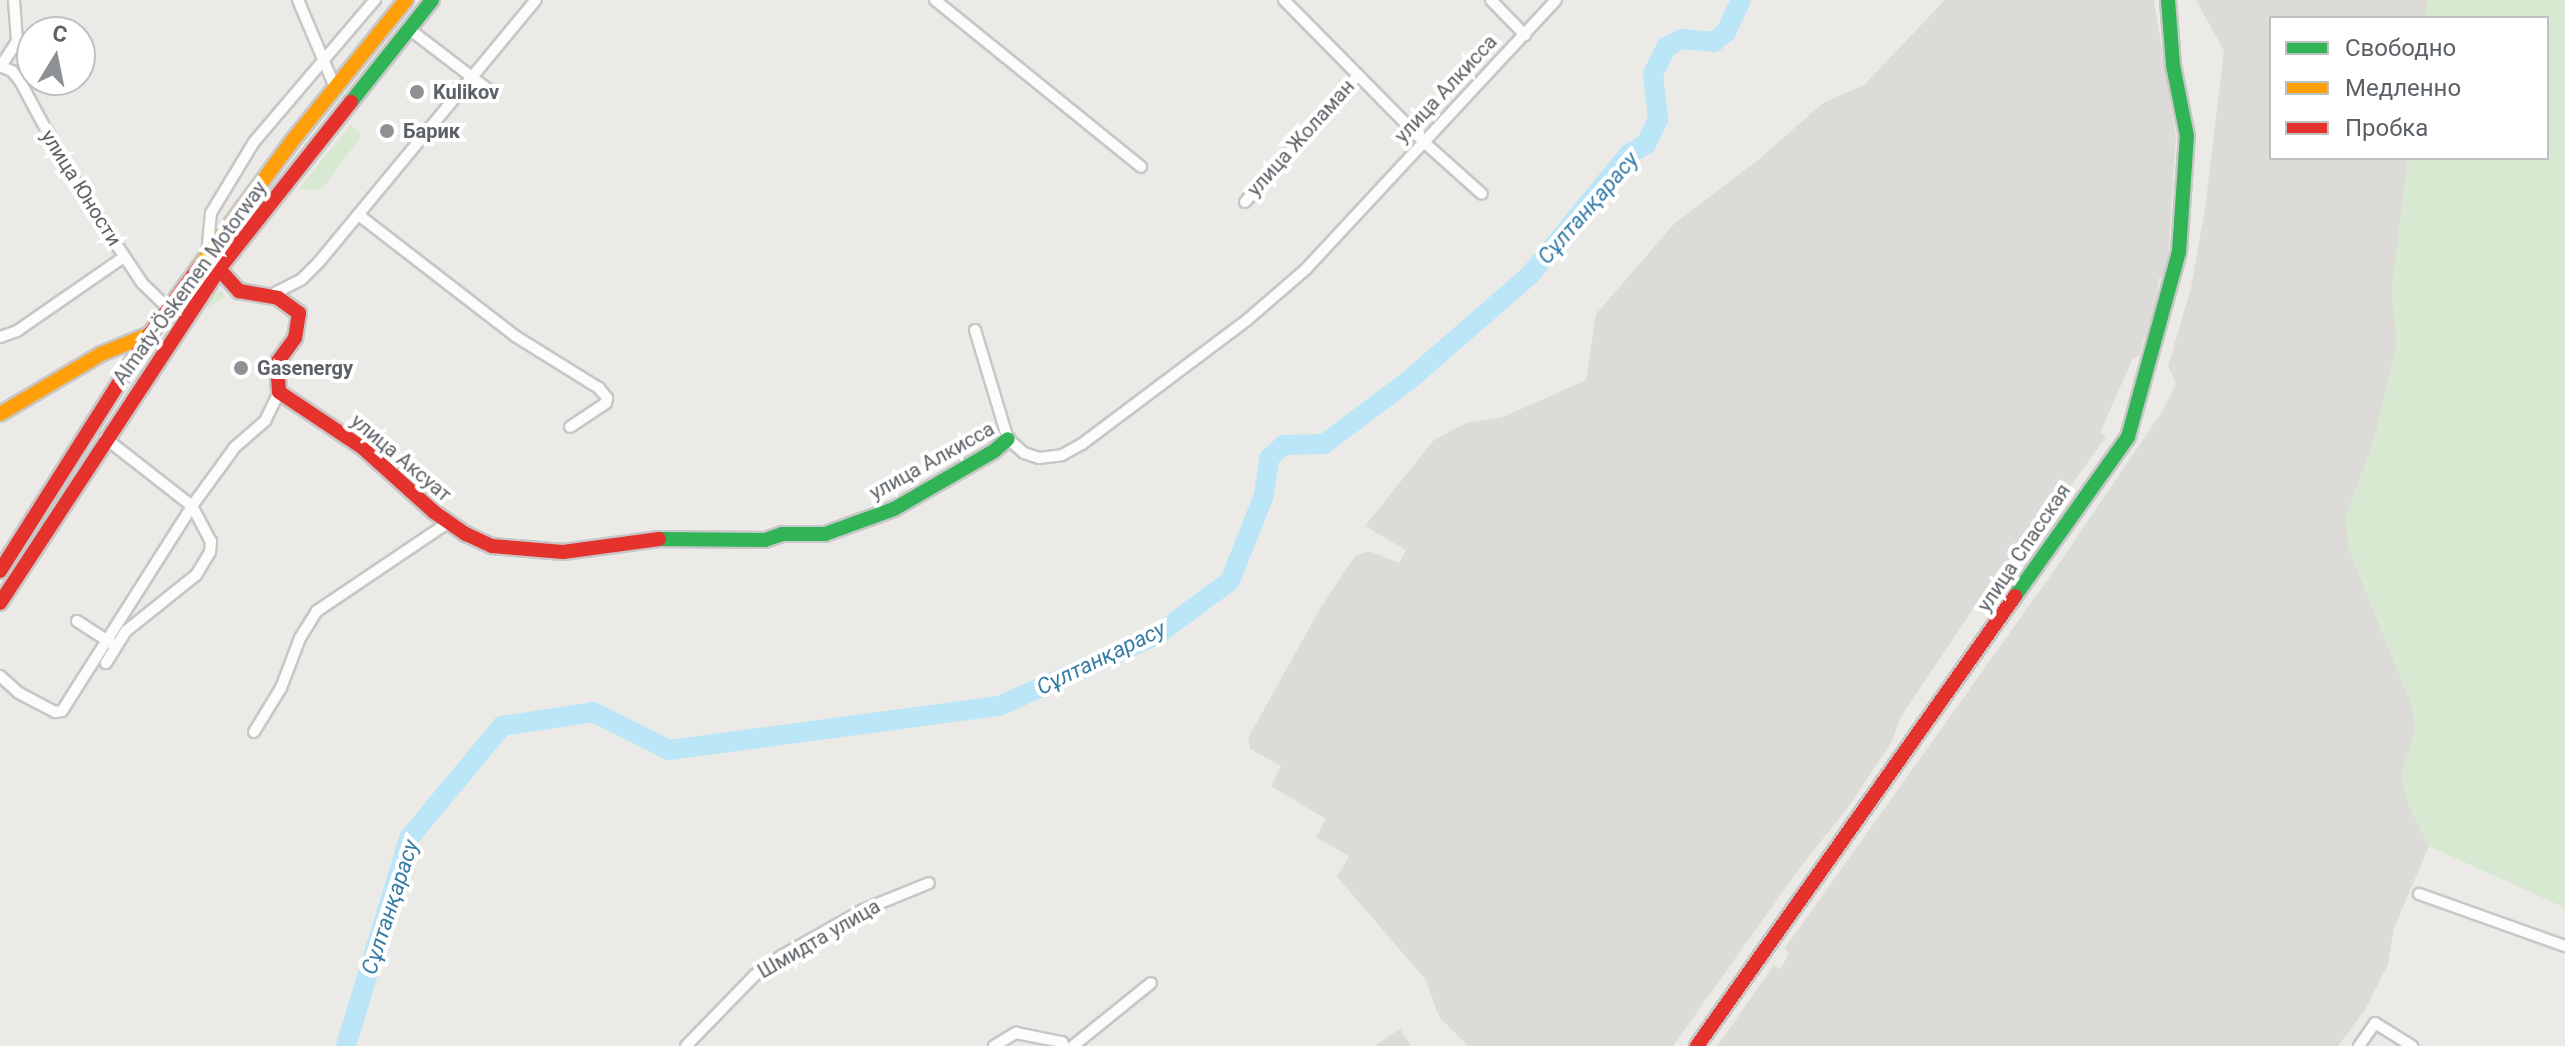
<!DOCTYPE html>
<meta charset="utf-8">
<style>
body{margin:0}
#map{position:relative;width:2565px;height:1046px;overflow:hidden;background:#eceae7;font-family:Roboto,sans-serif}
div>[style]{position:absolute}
.industrial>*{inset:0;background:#dddbd8}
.green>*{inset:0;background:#d7e9d1;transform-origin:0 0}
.river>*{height:20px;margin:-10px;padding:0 10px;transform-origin:10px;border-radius:10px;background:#bae6f8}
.roads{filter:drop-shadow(2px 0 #c8c7c8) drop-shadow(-2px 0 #c8c7c8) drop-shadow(0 2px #c8c7c8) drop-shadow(0 -2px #c8c7c8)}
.street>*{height:10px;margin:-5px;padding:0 5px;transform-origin:5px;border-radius:5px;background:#fcfcfb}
.fast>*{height:14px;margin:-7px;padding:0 7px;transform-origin:7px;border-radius:7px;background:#30b455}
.slow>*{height:14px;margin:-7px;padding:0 7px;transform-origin:7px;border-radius:7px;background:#ff9f0a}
.jam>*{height:14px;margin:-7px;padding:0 7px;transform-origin:7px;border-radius:7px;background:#e5322d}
.dots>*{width:22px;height:22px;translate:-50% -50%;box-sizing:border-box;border:4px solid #fff;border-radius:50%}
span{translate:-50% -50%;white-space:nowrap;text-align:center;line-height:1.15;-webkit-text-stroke:8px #fff;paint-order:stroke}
.street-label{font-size:20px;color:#5c6166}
.poi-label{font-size:20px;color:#5c6166;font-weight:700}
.left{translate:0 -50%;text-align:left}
.water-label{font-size:22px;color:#357ca6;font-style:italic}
.legend{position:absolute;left:2269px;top:16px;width:280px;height:144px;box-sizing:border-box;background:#fff;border:2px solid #bec0c2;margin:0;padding:10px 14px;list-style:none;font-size:24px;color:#5c6166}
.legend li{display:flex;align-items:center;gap:16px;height:40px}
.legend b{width:40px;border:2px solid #bec0c2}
.north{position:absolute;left:16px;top:16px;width:80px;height:80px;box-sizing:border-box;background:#fff;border:2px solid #bec0c2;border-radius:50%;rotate:10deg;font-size:22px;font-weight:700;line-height:32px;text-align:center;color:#5c6166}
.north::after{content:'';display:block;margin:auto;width:28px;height:36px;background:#8e9193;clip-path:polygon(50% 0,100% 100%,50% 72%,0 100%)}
</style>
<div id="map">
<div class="industrial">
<div style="clip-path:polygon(1945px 0,2154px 0,2176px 136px,2168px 261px,2163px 278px,2159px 278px,2157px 297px,2139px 356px,2133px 358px,2100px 433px,2106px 437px,1995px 590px,1987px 588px,1900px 718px,1892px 741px,1847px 809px,1801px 866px,1673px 1046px,1468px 1046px,1439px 1017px,1426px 980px,1337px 877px,1349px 856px,1316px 837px,1326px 819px,1271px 786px,1281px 766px,1250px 749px,1248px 738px,1320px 609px,1355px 556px,1369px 551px,1399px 563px,1406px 550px,1365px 526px,1434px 440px,1466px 423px,1503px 417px,1586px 380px,1596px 314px,1674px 224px,1759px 159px,1823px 103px,1864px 85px)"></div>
<div style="clip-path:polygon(2196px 0,2428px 0,2426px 18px,2271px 18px,2271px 158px,2408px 158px,2392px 290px,2397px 342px,2375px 438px,2346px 517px,2349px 549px,2411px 703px,2416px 730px,2402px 773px,2406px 798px,2429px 846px,2394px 928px,2388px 964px,2365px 1010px,2338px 1046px,1717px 1046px,1774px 965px,1780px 969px,1789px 954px,1785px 948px,2058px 565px,2163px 410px,2176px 384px,2168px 366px,2191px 288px,2205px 209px,2224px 51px)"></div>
<div style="clip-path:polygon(1400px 1029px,1411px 1046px,1375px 1046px,1377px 1044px)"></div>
</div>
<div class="green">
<div style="clip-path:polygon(2428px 0,2565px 0,2565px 908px,2429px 846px,2406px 798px,2402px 773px,2416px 730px,2411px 703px,2349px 549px,2346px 517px,2375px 438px,2397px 342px,2392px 290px,2408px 158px,2547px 158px,2547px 18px,2426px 18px)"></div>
<div style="clip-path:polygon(351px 125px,362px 135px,322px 189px,298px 189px)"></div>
<div style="left:221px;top:290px;width:8px;height:52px;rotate:60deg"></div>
</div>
<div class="river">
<div style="left:346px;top:1046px;width:217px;rotate:-73.1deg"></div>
<div style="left:409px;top:838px;width:146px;rotate:-50.3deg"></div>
<div style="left:502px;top:726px;width:92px;rotate:-8.7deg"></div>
<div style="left:593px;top:712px;width:85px;rotate:26.6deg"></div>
<div style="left:669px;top:750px;width:333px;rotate:-7.6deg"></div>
<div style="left:999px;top:706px;width:173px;rotate:-24.2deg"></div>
<div style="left:1157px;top:635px;width:91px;rotate:-36.5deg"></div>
<div style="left:1230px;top:581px;width:92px;rotate:-68.4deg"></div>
<div style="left:1264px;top:495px;width:37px;rotate:-82deg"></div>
<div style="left:1269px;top:458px;width:20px;rotate:-41deg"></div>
<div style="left:1284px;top:445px;width:40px;rotate:-1.4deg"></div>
<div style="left:1324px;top:444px;width:105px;rotate:-36.9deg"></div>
<div style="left:1408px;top:381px;width:160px;rotate:-41deg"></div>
<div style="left:1529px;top:276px;width:158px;rotate:-50.7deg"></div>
<div style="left:1629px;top:154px;width:20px;rotate:-30deg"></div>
<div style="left:1646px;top:144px;width:28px;rotate:-64deg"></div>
<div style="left:1658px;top:119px;width:45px;rotate:-96.3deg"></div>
<div style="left:1653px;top:74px;width:30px;rotate:-64deg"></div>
<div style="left:1666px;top:47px;width:18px;rotate:-27deg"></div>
<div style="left:1682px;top:39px;width:32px;rotate:5deg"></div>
<div style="left:1714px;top:42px;width:16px;rotate:-40deg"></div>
<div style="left:1726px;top:32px;width:35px;rotate:-65deg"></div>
</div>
<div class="roads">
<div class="street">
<div style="left:298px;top:0;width:95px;rotate:67deg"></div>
<div style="left:935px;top:0;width:265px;rotate:39deg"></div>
<div style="left:1284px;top:0;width:201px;rotate:45.4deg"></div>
<div style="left:1425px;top:143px;width:76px;rotate:41.8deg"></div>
<div style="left:1491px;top:0;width:49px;rotate:45.8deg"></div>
<div style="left:409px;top:29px;width:107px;rotate:37.4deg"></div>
<div style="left:0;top:66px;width:13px;rotate:23deg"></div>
<div style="left:12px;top:71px;width:13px;rotate:51deg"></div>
<div style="left:20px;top:81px;width:108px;rotate:61.8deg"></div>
<div style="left:71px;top:176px;width:128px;rotate:56.4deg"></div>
<div style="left:142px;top:283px;width:37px;rotate:44deg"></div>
<div style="left:1px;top:66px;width:30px;rotate:-57deg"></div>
<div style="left:17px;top:41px;width:41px;rotate:-94.2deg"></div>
<div style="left:1245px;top:202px;width:170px;rotate:-48.3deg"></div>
<div style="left:360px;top:216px;width:196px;rotate:37.7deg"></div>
<div style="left:515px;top:336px;width:99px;rotate:31.8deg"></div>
<div style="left:599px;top:388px;width:13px;rotate:51deg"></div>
<div style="left:607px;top:398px;width:5px;rotate:101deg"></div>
<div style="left:606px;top:403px;width:43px;rotate:146.3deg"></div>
<div style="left:207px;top:255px;width:42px;rotate:-84.6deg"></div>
<div style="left:211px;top:213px;width:83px;rotate:-58.8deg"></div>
<div style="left:254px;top:142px;width:187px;rotate:-49.6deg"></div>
<div style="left:269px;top:296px;width:37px;rotate:-27deg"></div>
<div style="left:302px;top:279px;width:24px;rotate:-45deg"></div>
<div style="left:319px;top:262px;width:340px;rotate:-50.4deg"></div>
<div style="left:975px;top:330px;width:114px;rotate:73.2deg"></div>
<div style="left:1008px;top:439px;width:21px;rotate:41deg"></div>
<div style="left:1024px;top:453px;width:16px;rotate:18deg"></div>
<div style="left:1039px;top:458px;width:23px;rotate:-7deg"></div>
<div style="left:1062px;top:455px;width:23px;rotate:-29deg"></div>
<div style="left:1082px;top:444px;width:206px;rotate:-36.9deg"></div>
<div style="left:1247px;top:320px;width:78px;rotate:-40.8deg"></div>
<div style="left:1306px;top:269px;width:367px;rotate:-47.1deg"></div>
<div style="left:0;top:337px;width:18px;rotate:-19deg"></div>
<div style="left:17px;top:331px;width:130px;rotate:-34.7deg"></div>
<div style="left:105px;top:438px;width:110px;rotate:38deg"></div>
<div style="left:192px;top:506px;width:40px;rotate:62deg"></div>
<div style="left:211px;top:541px;width:11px;rotate:95deg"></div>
<div style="left:210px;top:552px;width:27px;rotate:121deg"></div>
<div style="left:196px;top:575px;width:90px;rotate:141.3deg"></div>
<div style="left:126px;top:631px;width:38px;rotate:122deg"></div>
<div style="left:77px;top:621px;width:40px;rotate:32.9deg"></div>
<div style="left:0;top:676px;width:25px;rotate:42deg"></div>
<div style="left:19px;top:693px;width:41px;rotate:27.8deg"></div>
<div style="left:55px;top:712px;width:7px;rotate:-8deg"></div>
<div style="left:62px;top:711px;width:243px;rotate:-57.6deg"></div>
<div style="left:192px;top:506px;width:73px;rotate:-53.9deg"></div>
<div style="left:235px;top:447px;width:40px;rotate:-41deg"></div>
<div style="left:265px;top:421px;width:32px;rotate:-64deg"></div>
<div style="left:254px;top:732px;width:52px;rotate:-58.5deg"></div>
<div style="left:281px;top:688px;width:53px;rotate:-69.2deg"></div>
<div style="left:300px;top:638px;width:32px;rotate:-58deg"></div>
<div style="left:317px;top:611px;width:159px;rotate:-34deg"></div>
<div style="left:2419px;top:894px;width:155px;rotate:19.6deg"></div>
<div style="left:686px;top:1046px;width:99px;rotate:-45.8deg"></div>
<div style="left:755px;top:975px;width:34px;rotate:-36deg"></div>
<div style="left:783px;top:955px;width:92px;rotate:-29.4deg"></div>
<div style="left:863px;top:910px;width:71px;rotate:-22.2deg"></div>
<div style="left:994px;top:1046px;width:26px;rotate:-31deg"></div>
<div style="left:1016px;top:1033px;width:47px;rotate:11.1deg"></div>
<div style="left:1062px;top:1042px;width:4px;rotate:63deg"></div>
<div style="left:1073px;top:1046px;width:100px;rotate:-38.9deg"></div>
<div style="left:2359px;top:1046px;width:28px;rotate:-55deg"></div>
<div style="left:2375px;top:1023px;width:44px;rotate:31.9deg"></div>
</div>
<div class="fast">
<div style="left:351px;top:102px;width:130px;rotate:-51.5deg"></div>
<div style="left:659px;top:539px;width:106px;rotate:0.5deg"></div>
<div style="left:765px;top:540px;width:18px;rotate:-19deg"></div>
<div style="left:782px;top:534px;width:43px"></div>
<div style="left:825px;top:534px;width:73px;rotate:-19.9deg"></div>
<div style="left:894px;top:509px;width:116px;rotate:-30.1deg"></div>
<div style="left:994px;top:451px;width:18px;rotate:-41deg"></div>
<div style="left:2015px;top:596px;width:195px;rotate:-54.6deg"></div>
<div style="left:2128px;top:437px;width:192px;rotate:-74.6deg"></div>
<div style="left:2179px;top:252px;width:116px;rotate:-86.1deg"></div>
<div style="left:2187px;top:136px;width:72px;rotate:-101.2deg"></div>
<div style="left:2173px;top:65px;width:65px;rotate:-94.4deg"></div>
</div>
<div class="slow">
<div style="left:199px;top:267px;width:158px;rotate:-53.5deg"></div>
<div style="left:293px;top:140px;width:180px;rotate:-51.1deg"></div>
<div style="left:0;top:414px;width:117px;rotate:-30.7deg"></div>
<div style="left:101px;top:354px;width:53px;rotate:-22.2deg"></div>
</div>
<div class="jam">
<div style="left:219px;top:269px;width:30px;rotate:48deg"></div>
<div style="left:239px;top:291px;width:40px;rotate:10deg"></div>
<div style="left:278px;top:298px;width:26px;rotate:36deg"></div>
<div style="left:299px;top:313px;width:25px;rotate:99deg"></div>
<div style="left:295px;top:338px;width:31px;rotate:126deg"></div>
<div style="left:277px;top:363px;width:29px;rotate:86deg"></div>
<div style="left:279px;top:392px;width:101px;rotate:33.7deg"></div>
<div style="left:363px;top:448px;width:96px;rotate:42deg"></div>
<div style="left:434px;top:512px;width:39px;rotate:35deg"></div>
<div style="left:466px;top:534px;width:29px;rotate:25deg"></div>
<div style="left:492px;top:546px;width:71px;rotate:4.8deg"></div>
<div style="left:563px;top:552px;width:97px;rotate:-7.7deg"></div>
<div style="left:0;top:571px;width:280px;rotate:-57.7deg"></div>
<div style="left:150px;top:334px;width:83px;rotate:-53.8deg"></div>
<div style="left:0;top:603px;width:399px;rotate:-56.7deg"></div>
<div style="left:219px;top:269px;width:213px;rotate:-51.7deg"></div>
<div style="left:1697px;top:1046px;width:551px;rotate:-54.75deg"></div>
</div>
</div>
<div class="dots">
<div style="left:417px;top:92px;background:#8e9193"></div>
<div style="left:387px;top:131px;background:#8e9193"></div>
<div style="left:241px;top:368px;background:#8e9193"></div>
</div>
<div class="street-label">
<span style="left:1446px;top:89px;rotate:-47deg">улица Алкисса</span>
<span style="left:1301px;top:138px;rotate:-48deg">улица Жоламан</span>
<span style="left:81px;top:188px;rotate:58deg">улица Юности</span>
<span style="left:190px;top:283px;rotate:-54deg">Almaty-Öskemen Motorway</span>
<span style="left:401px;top:458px;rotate:40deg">улица Аксуат</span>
<span style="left:932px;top:461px;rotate:-29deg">улица Алкисса</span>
<span style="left:2024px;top:548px;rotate:-56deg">улица Спасская</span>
<span style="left:819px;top:939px;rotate:-30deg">Шмидта улица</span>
</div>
<div class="poi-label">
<span class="left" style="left:433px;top:92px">Kulikov</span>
<span class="left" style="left:403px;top:131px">Барик</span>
<span class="left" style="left:257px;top:368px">Gasenergy</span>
</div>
<div class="water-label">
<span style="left:1588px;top:208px;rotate:-49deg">Сұлтанқарасу</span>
<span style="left:1101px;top:658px;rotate:-26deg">Сұлтанқарасу</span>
<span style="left:390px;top:907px;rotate:-72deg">Сұлтанқарасу</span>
</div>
<ul class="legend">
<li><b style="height:10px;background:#30b455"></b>Свободно</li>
<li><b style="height:10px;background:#ff9f0a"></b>Медленно</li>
<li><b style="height:10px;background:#e5322d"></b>Пробка</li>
</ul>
<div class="north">С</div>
</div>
